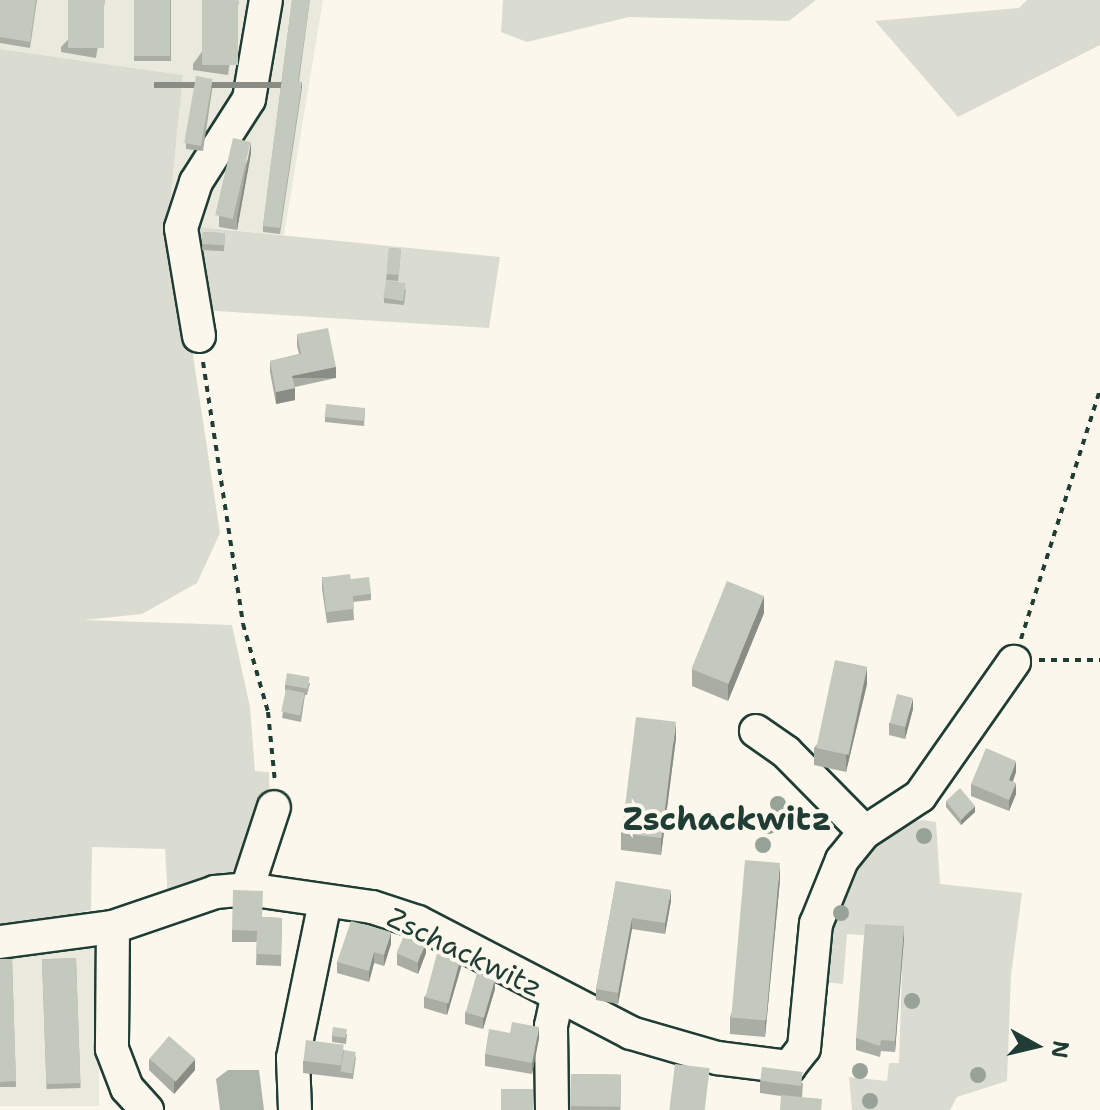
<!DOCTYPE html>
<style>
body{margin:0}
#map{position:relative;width:1100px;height:1110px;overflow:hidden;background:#fbf7ec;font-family:"Shantell Sans",sans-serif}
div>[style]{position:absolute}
.built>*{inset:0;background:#eae9de;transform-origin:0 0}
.green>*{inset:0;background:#dbdcd1}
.water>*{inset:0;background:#adb4aa}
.path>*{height:4px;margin-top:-2px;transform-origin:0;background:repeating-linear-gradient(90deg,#1f3d34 0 6px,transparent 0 12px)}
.roads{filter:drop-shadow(2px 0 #1f3d34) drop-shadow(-2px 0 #1f3d34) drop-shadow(0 2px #1f3d34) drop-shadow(0 -2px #1f3d34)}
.minor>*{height:32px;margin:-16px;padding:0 16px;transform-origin:16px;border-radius:16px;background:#fbf7ec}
.trees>*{width:16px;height:16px;margin:-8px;border-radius:50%;background:#97a298}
.wall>*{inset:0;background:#a9ada3;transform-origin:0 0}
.shaded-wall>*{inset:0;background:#898d85;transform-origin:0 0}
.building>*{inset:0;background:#c4c9be;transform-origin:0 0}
span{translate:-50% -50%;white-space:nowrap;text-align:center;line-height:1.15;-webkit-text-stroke:8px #fbf7ec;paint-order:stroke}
.street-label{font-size:28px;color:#1f3d34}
.quarter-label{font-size:32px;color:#1f3d34;font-weight:700}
.north{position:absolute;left:996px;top:1006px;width:80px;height:80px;-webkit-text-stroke:6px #fbf7ec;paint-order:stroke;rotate:98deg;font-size:22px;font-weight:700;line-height:32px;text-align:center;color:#1f3d34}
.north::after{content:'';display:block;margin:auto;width:28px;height:36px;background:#1f3d34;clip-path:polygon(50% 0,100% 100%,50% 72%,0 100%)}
</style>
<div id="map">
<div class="built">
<div style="clip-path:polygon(0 0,323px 0,284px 235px,189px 226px,170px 204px,183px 75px,0 49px)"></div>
<div style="left:99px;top:942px;width:164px;height:99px;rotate:90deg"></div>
</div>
<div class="green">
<div style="clip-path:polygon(503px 0,816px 0,789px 21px,629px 17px,527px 42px,501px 32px)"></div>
<div style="clip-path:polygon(1027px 0,1100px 0,1100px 45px,958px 117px,875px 21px,1019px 8px)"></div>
<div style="clip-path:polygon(0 49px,183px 75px,170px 204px,220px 533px,197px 583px,142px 614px,84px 620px,232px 625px,250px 707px,255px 771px,269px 772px,270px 806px,242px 865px,212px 885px,168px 901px,165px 849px,92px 847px,91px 910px,0 930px)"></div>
<div style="clip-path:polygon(189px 226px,500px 257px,489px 328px,201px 310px)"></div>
<div style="clip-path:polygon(923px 820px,936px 822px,940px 884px,1022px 893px,1011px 975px,1007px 1081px,957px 1097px,950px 1110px,852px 1110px,849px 1077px,887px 1081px,889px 1063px,899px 1063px,903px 938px,847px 934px,843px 984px,823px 982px,830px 926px,849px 878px,870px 846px,903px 823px)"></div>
</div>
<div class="water">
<div style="clip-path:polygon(228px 1070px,259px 1070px,264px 1110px,220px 1110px,216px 1079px)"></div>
</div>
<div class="path">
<div style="left:203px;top:362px;width:265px;rotate:81.3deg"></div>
<div style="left:243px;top:624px;width:91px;rotate:74.1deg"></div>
<div style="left:268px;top:712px;width:70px;rotate:84.3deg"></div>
<div style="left:1021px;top:639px;width:261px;rotate:-72.4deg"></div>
<div style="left:1039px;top:660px;width:61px"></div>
</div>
<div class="roads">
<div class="minor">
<div style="left:199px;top:336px;width:109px;rotate:-99.5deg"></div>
<div style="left:181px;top:228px;width:48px;rotate:-71.9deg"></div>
<div style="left:196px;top:182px;width:98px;rotate:-57.4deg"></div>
<div style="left:249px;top:99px;width:100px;rotate:-80.3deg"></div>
<div style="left:756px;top:731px;width:37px;rotate:35deg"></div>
<div style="left:786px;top:752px;width:112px;rotate:45.4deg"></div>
<div style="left:247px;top:889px;width:86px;rotate:-71.8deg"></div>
<div style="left:113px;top:927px;width:122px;rotate:90.5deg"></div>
<div style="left:112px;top:1049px;width:42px;rotate:69deg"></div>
<div style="left:127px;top:1088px;width:30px;rotate:48deg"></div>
<div style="left:0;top:942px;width:114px;rotate:-7.6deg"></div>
<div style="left:113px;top:927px;width:108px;rotate:-18.9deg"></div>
<div style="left:215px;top:892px;width:32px;rotate:-5deg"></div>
<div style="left:247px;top:889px;width:126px;rotate:8.2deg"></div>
<div style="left:372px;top:907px;width:48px;rotate:18.1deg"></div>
<div style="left:418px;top:922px;width:240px;rotate:27.5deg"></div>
<div style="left:631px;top:1033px;width:90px;rotate:16.2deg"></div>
<div style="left:717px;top:1058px;width:73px;rotate:7.1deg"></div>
<div style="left:789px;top:1067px;width:24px;rotate:-52deg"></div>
<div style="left:804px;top:1048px;width:125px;rotate:-84.5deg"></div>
<div style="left:816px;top:924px;width:69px;rotate:-67.9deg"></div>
<div style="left:842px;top:860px;width:36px;rotate:-51deg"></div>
<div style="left:865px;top:832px;width:66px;rotate:-33.2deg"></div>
<div style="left:920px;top:796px;width:164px;rotate:-55deg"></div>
<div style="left:295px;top:1110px;width:52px;rotate:-92.2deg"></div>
<div style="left:293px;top:1058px;width:159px;rotate:-78.4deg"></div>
<div style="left:552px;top:1110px;width:84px;rotate:-90.7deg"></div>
<div style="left:551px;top:1026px;width:30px;rotate:-78deg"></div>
</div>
</div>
<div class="trees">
<div style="left:778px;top:804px"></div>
<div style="left:769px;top:826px"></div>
<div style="left:924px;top:836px"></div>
<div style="left:763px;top:845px"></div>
<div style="left:841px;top:913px"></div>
<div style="left:912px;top:1001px"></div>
<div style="left:860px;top:1071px"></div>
<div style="left:978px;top:1075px"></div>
<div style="left:870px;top:1101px"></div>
</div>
<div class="wall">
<div style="clip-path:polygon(0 0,37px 0,30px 48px,0 43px)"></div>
<div style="clip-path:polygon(105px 0,96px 58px,61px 52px,61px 47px)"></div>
<div style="left:134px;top:0;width:37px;height:61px"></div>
<div style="clip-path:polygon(239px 0,228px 75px,193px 70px,193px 64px)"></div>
<div style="clip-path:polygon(292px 0,310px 0,299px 81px,302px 88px,280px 234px,263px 232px,263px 226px)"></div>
<div style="clip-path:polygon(213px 84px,203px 151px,186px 149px,186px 143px)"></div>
<div style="clip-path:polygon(251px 153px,237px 230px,219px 227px,219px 216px)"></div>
<div style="left:203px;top:232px;width:22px;height:18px;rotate:3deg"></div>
<div style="left:389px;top:248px;width:12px;height:32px;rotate:5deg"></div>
<div style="clip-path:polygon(406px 289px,404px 305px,384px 303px,384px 298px)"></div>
<div style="clip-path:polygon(297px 334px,336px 378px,295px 387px,295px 400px,276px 404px,270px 372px,270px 361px,299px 354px,297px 346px)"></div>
<div style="clip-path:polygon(365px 408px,364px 426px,325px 422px,325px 417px)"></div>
<div style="clip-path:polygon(322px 577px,350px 579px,371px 594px,371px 600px,353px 602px,354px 620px,327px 623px,322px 589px)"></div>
<div style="clip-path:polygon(764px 613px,728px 701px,692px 686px,692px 669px)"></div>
<div style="clip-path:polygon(310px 683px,307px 695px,305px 695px,301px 722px,282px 718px,286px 691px,285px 690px,285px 685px)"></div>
<div style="clip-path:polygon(867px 684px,846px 772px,814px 765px,814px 748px)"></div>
<div style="clip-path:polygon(913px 709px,905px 739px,889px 735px,889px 723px)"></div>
<div style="clip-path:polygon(676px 738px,661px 855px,621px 850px,621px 833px)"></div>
<div style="clip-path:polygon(1016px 772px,1013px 782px,1016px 794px,1009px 811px,971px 796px,971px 784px)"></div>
<div style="clip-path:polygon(946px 801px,975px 812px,961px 825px,946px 807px)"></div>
<div style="clip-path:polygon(780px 880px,765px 1037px,730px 1034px,730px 1017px)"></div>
<div style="clip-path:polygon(616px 881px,671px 901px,665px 934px,632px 929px,618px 1004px,596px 1000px,596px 989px)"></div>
<div style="clip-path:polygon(262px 917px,282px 918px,281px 966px,256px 965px,257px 942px,232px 942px,232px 930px)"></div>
<div style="clip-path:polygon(904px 938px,895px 1052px,881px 1051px,880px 1057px,856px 1050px,856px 1038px)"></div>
<div style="clip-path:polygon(391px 944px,384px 966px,374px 963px,369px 982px,337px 973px,337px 962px)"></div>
<div style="clip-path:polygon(426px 953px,418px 974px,397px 965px,397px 954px)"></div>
<div style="left:76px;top:958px;width:130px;height:34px;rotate:88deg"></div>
<div style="clip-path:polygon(0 959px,12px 959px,16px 1087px,0 1087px)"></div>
<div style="clip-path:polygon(462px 964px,447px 1015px,424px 1008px,424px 997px)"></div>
<div style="clip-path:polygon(495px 989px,483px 1029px,465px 1024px,465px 1012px)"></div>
<div style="clip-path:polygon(510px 1033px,539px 1038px,532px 1074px,485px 1066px,485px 1054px)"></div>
<div style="clip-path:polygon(347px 1034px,346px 1044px,332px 1042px,332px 1036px)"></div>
<div style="clip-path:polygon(344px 1050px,356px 1057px,353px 1079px,303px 1073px,303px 1061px)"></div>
<div style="clip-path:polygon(149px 1059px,195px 1070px,174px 1094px,149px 1070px)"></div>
<div style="left:571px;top:1074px;width:50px;height:36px;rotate:1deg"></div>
<div style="clip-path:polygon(760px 1081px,803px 1083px,802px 1097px,822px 1110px,781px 1096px,760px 1093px)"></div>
</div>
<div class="shaded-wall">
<div style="left:302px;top:82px;width:6px;height:148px;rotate:90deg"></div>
<div style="clip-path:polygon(251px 142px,251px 153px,237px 230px,237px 219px)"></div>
<div style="left:336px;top:367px;width:11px;height:45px;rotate:90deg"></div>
<div style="clip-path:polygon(295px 388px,295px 400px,276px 404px,276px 392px)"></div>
<div style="clip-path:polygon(764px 596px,764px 613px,728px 701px,728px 684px)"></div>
<div style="clip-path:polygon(867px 667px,867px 684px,846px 772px,846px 755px)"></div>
<div style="clip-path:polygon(913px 698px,913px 709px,905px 739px,905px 728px)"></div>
<div style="clip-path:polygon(676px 722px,676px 738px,661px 855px,661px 838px)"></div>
<div style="clip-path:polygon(1016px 761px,1016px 772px,1009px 791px,1009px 780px)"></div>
<div style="clip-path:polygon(1016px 783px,1016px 794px,1009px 811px,1009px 800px)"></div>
<div style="clip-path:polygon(975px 806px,975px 812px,961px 825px,961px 820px)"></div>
<div style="clip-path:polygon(780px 863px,780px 880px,765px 1037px,765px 1020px)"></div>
<div style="clip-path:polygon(671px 890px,671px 901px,665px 934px,665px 923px)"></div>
<div style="clip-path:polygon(632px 918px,632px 929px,618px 1004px,618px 993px)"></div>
<div style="clip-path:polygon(904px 926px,904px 938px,895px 1052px,895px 1041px)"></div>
<div style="clip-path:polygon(391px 932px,391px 944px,384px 966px,384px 955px)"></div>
<div style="clip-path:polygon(426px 942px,426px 953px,418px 974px,418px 962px)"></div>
<div style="clip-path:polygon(374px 952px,374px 963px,369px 982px,369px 971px)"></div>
<div style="clip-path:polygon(462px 952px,462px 964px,447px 1015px,447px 1004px)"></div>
<div style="clip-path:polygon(495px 978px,495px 989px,483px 1029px,483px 1018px)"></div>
<div style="clip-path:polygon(539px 1027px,539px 1038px,532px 1074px,532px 1063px)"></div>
<div style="clip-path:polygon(195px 1059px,195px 1070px,174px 1094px,174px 1082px)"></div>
</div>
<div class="building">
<div style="clip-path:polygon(0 0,36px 0,30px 42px,0 37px)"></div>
<div style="left:68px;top:0;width:36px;height:48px"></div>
<div style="left:134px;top:0;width:36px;height:56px"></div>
<div style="left:202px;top:0;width:36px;height:65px"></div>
<div style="clip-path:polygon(292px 0,310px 0,298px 81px,302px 82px,280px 228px,263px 226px)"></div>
<div style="left:196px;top:76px;width:17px;height:68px;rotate:10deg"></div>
<div style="left:233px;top:138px;width:18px;height:79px;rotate:13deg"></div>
<div style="left:203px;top:232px;width:22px;height:12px;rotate:3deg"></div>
<div style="left:389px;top:248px;width:12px;height:26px;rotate:5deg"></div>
<div style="left:386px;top:280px;width:20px;height:18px;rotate:9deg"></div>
<div style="clip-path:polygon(328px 328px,336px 367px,292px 376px,295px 388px,276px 392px,270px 361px,301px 354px,297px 334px)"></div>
<div style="left:326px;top:404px;width:39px;height:13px;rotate:6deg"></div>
<div style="left:350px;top:574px;width:35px;height:28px;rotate:83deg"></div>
<div style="left:369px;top:577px;width:17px;height:19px;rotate:83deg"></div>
<div style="left:727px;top:581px;width:40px;height:95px;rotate:22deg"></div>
<div style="left:835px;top:660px;width:33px;height:90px;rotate:12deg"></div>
<div style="left:287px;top:673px;width:23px;height:12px;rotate:10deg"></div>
<div style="left:286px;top:689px;width:19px;height:23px;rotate:12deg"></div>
<div style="left:897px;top:694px;width:16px;height:30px;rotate:14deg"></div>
<div style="left:636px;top:717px;width:40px;height:117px;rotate:7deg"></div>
<div style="clip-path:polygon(986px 748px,1016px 761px,1009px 780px,1016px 783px,1009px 800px,971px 784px)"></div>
<div style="clip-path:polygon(960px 788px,975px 806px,961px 820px,946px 801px)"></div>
<div style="left:745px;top:860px;width:35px;height:158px;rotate:5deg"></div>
<div style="clip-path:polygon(616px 881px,671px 890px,665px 923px,632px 918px,618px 993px,596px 989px)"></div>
<div style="clip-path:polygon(233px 890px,263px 891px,262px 917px,282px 918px,281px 955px,256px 954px,257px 931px,232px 930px)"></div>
<div style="clip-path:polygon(351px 921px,391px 932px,384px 955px,374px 952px,369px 971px,337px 962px)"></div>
<div style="clip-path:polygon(865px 924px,904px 926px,895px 1041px,881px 1040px,880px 1046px,856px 1038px)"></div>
<div style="left:405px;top:933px;width:23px;height:22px;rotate:23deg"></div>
<div style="left:439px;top:946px;width:24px;height:53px;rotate:15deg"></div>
<div style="left:76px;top:958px;width:125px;height:34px;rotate:88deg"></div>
<div style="clip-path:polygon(0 959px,12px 959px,16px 1081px,0 1082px)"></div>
<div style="left:477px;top:973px;width:19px;height:41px;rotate:16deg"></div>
<div style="clip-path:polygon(512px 1022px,539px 1027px,532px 1063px,485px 1054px,489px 1029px,510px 1033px)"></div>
<div style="left:333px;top:1027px;width:14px;height:9px;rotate:8deg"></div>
<div style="left:169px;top:1036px;width:35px;height:30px;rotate:41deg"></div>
<div style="left:306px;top:1040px;width:38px;height:21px;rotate:7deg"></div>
<div style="left:344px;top:1050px;width:12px;height:22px;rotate:9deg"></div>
<div style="left:675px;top:1064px;width:35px;height:46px;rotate:7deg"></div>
<div style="left:762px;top:1067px;width:41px;height:14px;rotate:7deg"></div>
<div style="left:571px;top:1074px;width:50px;height:32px;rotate:1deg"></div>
<div style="left:533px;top:1089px;width:21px;height:32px;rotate:90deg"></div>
<div style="clip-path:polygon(781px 1095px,822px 1099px,821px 1110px,780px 1110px)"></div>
</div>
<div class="street-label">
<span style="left:465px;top:952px;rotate:26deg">Zschackwitz</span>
</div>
<div class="quarter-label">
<span style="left:727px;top:819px">Zschackwitz</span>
</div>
<div class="north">N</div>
</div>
